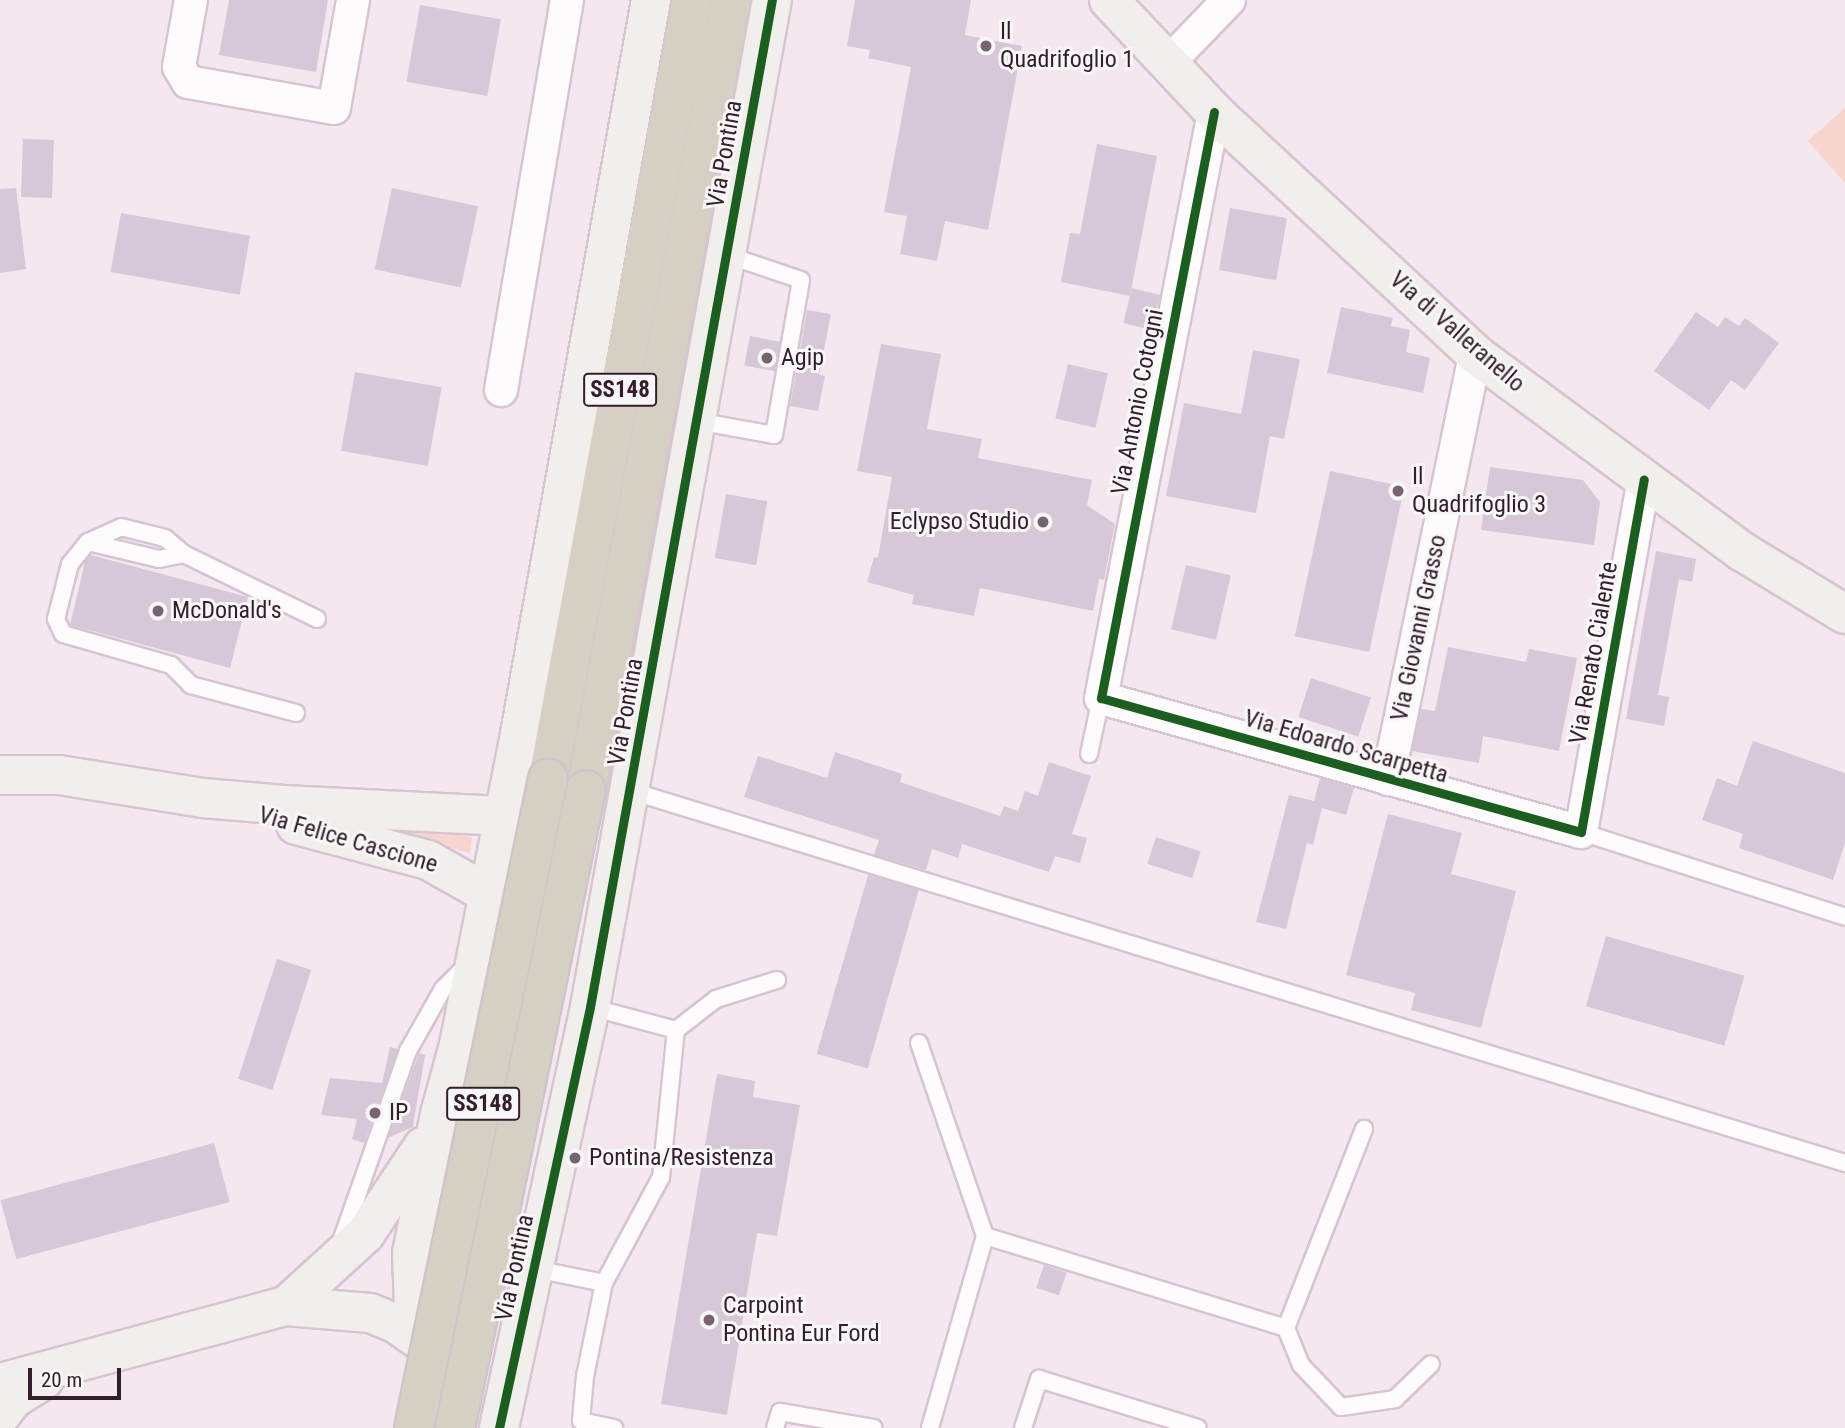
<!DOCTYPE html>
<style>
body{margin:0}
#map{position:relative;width:1845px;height:1428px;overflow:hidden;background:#f5e7f0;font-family:"Roboto Condensed",sans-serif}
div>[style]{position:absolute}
.green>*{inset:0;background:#f7d4ce}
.building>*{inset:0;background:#d6c8d6;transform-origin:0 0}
.roads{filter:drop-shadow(2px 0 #d6c4d0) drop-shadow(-2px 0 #d6c4d0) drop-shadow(0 2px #d6c4d0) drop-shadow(0 -2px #d6c4d0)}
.lane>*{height:16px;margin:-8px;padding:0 8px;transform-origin:8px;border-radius:8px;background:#fefbfd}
.street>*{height:32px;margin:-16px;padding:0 16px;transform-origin:16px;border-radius:16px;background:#fefbfd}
.secondary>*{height:38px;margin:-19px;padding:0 19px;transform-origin:19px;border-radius:19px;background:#f1eeec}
.highway>*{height:38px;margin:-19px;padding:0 19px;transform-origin:19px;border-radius:19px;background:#d5d0c3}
.bridges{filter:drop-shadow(2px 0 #cec5cb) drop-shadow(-2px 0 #cec5cb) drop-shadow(0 2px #cec5cb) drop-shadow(0 -2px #cec5cb)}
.highway-bridge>*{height:38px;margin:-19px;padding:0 19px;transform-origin:19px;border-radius:19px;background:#d5d0c3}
.cycleway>*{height:9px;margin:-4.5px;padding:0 4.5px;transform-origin:4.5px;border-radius:4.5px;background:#1b5e20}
.dots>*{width:19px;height:19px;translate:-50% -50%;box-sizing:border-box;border:4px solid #f7f7f7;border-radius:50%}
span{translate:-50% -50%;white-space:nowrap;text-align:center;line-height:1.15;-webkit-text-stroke:6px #f7f7f7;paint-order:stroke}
.shield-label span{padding:2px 5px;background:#f7f7f7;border:2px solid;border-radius:5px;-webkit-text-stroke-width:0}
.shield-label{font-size:23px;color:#341d2d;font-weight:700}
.poi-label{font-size:24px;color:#341d2d}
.left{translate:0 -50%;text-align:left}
.right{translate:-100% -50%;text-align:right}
.street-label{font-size:24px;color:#341d2d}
.scale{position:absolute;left:28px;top:1368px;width:93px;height:32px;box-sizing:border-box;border:4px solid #341d2d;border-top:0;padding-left:9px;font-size:21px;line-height:24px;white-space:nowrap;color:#341d2d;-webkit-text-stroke:5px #f7f7f7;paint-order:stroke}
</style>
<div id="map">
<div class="green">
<div style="clip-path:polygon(1845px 108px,1845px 183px,1808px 141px)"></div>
<div style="clip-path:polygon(386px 825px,472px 837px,470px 853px,386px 832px)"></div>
</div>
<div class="building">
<div style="clip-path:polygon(229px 0,328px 0,316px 72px,219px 55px)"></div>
<div style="clip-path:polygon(855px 0,971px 0,965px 35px,1022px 46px,988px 230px,945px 221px,937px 261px,900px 254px,907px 216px,884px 212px,911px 67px,868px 58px,870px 50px,847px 46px)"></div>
<div style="left:420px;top:5px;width:82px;height:78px;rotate:10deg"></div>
<div style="left:23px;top:139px;width:31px;height:58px;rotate:2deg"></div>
<div style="clip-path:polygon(1097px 144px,1157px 156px,1130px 296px,1061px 282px,1070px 233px,1080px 234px)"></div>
<div style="clip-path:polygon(16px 188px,26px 269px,0 273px,0 189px)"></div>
<div style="left:392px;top:188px;width:88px;height:83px;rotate:12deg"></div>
<div style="left:1230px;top:208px;width:58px;height:63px;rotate:10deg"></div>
<div style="left:121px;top:213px;width:131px;height:60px;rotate:10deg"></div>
<div style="left:1132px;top:288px;width:29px;height:36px;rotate:14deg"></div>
<div style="clip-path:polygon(1341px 307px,1393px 318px,1391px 326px,1410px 330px,1406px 352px,1430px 358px,1423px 393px,1327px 373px)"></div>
<div style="clip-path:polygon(807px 310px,831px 314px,819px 375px,825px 376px,818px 411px,790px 406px)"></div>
<div style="clip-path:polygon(1696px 312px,1718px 327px,1725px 317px,1739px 326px,1745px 318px,1779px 343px,1745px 390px,1731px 380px,1709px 410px,1654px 371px)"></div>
<div style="left:750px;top:336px;width:31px;height:30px;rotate:11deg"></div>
<div style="clip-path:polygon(881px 344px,941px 354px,927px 429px,982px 439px,978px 458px,1092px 480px,1087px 505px,1115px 524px,1104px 580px,1099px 579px,1093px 611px,980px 588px,974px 616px,912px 604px,914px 595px,867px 582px,874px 557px,878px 558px,892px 477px,857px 471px)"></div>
<div style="clip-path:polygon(1253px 350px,1300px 359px,1284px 439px,1270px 436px,1256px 513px,1166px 496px,1184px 403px,1241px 414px)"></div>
<div style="left:1068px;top:364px;width:41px;height:56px;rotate:13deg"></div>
<div style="left:355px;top:372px;width:88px;height:80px;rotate:10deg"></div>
<div style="clip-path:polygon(1490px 467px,1583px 480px,1600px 502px,1594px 545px,1481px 530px)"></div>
<div style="left:1330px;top:471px;width:76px;height:169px;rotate:12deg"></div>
<div style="left:726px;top:494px;width:42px;height:65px;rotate:10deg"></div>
<div style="clip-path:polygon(1656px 551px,1696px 559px,1692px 582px,1679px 579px,1658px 695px,1669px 697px,1664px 726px,1626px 719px)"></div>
<div style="clip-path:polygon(91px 555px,248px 597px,230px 668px,70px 625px,85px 562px)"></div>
<div style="left:1186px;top:565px;width:46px;height:66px;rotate:13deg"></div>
<div style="clip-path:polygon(1448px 647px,1526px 662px,1529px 649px,1577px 658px,1559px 751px,1483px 736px,1479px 763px,1412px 751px,1421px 709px,1435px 711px)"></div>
<div style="left:1311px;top:678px;width:63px;height:41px;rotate:18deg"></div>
<div style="clip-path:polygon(1753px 741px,1845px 773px,1845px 843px,1833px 880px,1739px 848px,1743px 834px,1702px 820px,1717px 778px,1737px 786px)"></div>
<div style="clip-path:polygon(835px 752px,902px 774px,900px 782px,1000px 816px,1004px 806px,1018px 811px,1025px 791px,1038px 796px,1049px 762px,1091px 776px,1072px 834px,1087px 838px,1080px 863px,1055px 856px,1049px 872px,962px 844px,958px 858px,932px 849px,926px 870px,874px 855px,879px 840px,744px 797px,758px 756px,827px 778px)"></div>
<div style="clip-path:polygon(1320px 778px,1354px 788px,1346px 815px,1322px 808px,1313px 845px,1307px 843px,1286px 929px,1256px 922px,1289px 795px,1314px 801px)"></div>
<div style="clip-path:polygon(1388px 814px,1462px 833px,1451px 874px,1516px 891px,1481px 1028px,1411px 1010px,1415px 993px,1346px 975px)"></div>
<div style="left:1156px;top:837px;width:47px;height:28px;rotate:18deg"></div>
<div style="left:868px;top:875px;width:53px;height:186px;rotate:16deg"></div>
<div style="left:1606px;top:936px;width:144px;height:73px;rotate:16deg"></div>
<div style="left:277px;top:959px;width:36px;height:126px;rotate:18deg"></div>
<div style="clip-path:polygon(390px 1047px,398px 1049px,364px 1143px,352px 1139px,357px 1119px,321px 1115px,330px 1078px,382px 1083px)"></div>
<div style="clip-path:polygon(419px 1053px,425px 1055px,413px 1127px,388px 1138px)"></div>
<div style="clip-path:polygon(717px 1074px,755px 1081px,753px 1097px,800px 1105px,777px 1236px,757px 1233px,727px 1415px,661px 1404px)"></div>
<div style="left:214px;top:1143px;width:61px;height:221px;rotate:75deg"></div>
<div style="left:1044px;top:1265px;width:24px;height:24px;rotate:19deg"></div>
</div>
<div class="roads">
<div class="lane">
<div style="left:697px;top:421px;width:78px;rotate:10.3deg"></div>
<div style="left:774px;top:435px;width:157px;rotate:-80.1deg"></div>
<div style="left:801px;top:280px;width:78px;rotate:-161.3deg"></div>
<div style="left:88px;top:542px;width:73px;rotate:13.5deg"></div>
<div style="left:159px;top:559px;width:25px;rotate:-11deg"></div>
<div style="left:296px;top:713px;width:109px;rotate:-165.1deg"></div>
<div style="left:191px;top:685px;width:28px;rotate:-135deg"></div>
<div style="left:171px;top:665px;width:112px;rotate:-164deg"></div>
<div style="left:63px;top:634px;width:17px;rotate:-115deg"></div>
<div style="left:56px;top:619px;width:57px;rotate:-75.7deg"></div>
<div style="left:70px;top:564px;width:28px;rotate:-51deg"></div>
<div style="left:88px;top:542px;width:36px;rotate:-24deg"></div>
<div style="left:121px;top:527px;width:45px;rotate:14deg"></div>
<div style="left:165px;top:538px;width:25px;rotate:40deg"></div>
<div style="left:184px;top:554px;width:148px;rotate:26deg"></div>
<div style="left:1089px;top:754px;width:57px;rotate:-77.9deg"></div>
<div style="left:631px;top:791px;width:1270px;rotate:17.04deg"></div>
<div style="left:1581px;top:832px;width:277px;rotate:17.8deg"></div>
<div style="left:676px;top:1030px;width:51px;rotate:-37.8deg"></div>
<div style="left:716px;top:999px;width:64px;rotate:-17.3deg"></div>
<div style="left:919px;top:1043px;width:204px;rotate:71.1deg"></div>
<div style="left:985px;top:1236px;width:200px;rotate:106deg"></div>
<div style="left:985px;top:1236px;width:315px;rotate:17deg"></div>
<div style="left:1286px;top:1328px;width:214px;rotate:-68.6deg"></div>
<div style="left:340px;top:1244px;width:205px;rotate:-70.6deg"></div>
<div style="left:408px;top:1051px;width:71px;rotate:-60.6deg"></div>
<div style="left:443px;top:989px;width:34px;rotate:-45deg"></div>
<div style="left:535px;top:1269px;width:70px;rotate:11.5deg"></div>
<div style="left:604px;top:1283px;width:120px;rotate:-61.7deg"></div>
<div style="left:661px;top:1177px;width:148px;rotate:-84.2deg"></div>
<div style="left:676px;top:1030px;width:89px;rotate:-165deg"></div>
<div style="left:604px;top:1283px;width:95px;rotate:101.5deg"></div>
<div style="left:585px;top:1376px;width:45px;rotate:95.1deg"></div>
<div style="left:581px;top:1421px;width:34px;rotate:12deg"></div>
<div style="left:1286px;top:1328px;width:40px;rotate:68deg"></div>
<div style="left:1301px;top:1365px;width:58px;rotate:46.4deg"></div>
<div style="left:1341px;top:1407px;width:55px;rotate:-8.4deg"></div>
<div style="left:1395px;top:1399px;width:50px;rotate:-44.2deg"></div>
<div style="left:775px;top:1428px;width:17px;rotate:-73deg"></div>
<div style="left:780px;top:1412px;width:95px;rotate:9.7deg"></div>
<div style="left:1023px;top:1428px;width:52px;rotate:-71.9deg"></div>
<div style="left:1039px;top:1379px;width:166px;rotate:17.1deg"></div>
</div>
<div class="street">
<div style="left:191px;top:0;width:68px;rotate:100.2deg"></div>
<div style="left:179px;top:67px;width:17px;rotate:59deg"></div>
<div style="left:188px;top:82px;width:148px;rotate:10.1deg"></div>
<div style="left:334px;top:108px;width:110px;rotate:-80deg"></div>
<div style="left:1170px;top:61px;width:85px;rotate:-46deg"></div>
<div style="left:1214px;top:112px;width:597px;rotate:100.91deg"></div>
<div style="left:1101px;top:698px;width:498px;rotate:15.6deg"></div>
<div style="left:1581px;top:832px;width:358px;rotate:-79.9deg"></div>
<div style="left:501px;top:390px;width:396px;rotate:-80.4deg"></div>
<div style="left:1388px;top:779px;width:434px;rotate:-78.4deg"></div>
</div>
<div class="secondary">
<div style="left:1109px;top:0;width:154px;rotate:46.8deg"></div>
<div style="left:1214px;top:112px;width:356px;rotate:42.8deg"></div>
<div style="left:1475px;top:354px;width:333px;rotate:36.5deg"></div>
<div style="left:1743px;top:552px;width:119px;rotate:31.3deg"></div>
<div style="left:0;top:775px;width:59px"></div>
<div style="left:59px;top:775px;width:146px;rotate:9.1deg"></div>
<div style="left:203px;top:798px;width:81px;rotate:4.9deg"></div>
<div style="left:284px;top:805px;width:220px;rotate:2.9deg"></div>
<div style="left:296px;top:825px;width:137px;rotate:14.9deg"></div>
<div style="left:428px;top:860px;width:69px;rotate:29.5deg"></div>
<div style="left:286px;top:1306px;width:84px;rotate:4.8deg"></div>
<div style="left:370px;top:1313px;width:27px;rotate:22deg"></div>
<div style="left:395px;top:1323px;width:47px;rotate:34.7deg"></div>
<div style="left:429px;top:1345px;width:38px;rotate:-113deg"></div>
<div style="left:414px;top:1310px;width:57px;rotate:-92deg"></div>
<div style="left:412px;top:1253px;width:142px;rotate:-78.6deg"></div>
<div style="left:440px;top:1114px;width:72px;rotate:-74.6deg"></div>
<div style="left:459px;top:1045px;width:317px;rotate:-78.9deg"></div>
<div style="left:520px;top:734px;width:746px;rotate:-79.88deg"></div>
<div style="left:0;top:1383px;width:296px;rotate:-15.1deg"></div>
<div style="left:286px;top:1306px;width:107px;rotate:-42.3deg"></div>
<div style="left:365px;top:1234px;width:105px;rotate:-56.3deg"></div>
<div style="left:0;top:1416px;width:21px;rotate:-53deg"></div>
<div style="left:13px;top:1399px;width:36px;rotate:-32deg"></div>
<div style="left:499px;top:1428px;width:431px;rotate:-77.8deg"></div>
<div style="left:590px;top:1007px;width:1023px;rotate:-79.76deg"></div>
</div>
<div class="highway">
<div style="left:548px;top:779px;width:792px;rotate:-79.53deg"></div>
<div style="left:586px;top:790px;width:803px;rotate:-79.6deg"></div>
</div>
</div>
<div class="bridges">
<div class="highway-bridge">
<div style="left:414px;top:1428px;width:663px;rotate:-78.33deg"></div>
<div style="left:455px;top:1428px;width:651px;rotate:-78.4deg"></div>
</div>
</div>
<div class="cycleway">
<div style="left:1214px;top:112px;width:597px;rotate:100.91deg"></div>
<div style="left:1101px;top:698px;width:498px;rotate:15.6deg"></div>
<div style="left:1581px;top:832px;width:358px;rotate:-79.9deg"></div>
<div style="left:499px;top:1428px;width:431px;rotate:-77.8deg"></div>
<div style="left:590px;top:1007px;width:1023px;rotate:-79.76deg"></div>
</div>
<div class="dots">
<div style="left:986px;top:46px;background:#786471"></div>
<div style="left:767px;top:358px;background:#786471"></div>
<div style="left:1398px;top:491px;background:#786471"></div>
<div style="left:1043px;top:522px;background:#786471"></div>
<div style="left:158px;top:611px;background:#786471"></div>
<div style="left:375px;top:1113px;background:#786471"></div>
<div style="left:575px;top:1158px;background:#786471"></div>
<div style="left:709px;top:1320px;background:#786471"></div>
</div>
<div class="shield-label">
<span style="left:620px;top:390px">SS148</span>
<span style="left:483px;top:1104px">SS148</span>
</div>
<div class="poi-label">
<span class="left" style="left:1000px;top:46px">Il<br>Quadrifoglio 1</span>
<span class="left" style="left:781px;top:358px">Agip</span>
<span class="left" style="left:1412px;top:491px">Il<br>Quadrifoglio 3</span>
<span class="right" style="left:1029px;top:522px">Eclypso Studio</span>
<span class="left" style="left:172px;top:611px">McDonald's</span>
<span class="left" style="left:389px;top:1113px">IP</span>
<span class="left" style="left:589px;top:1158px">Pontina/Resistenza</span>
<span class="left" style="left:723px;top:1320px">Carpoint<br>Pontina Eur Ford</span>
</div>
<div class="street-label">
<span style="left:725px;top:154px;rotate:-80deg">Via Pontina</span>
<span style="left:1457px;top:332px;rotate:41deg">Via di Valleranello</span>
<span style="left:1138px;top:402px;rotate:-79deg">Via Antonio Cotogni</span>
<span style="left:1419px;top:628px;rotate:-78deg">Via Giovanni Grasso</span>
<span style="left:1594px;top:653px;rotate:-80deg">Via Renato Cialente</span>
<span style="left:626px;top:712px;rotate:-80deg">Via Pontina</span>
<span style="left:1346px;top:747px;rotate:16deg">Via Edoardo Scarpetta</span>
<span style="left:348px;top:840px;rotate:16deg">Via Felice Cascione</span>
<span style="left:515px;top:1268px;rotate:-78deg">Via Pontina</span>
</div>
<div class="scale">20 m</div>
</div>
